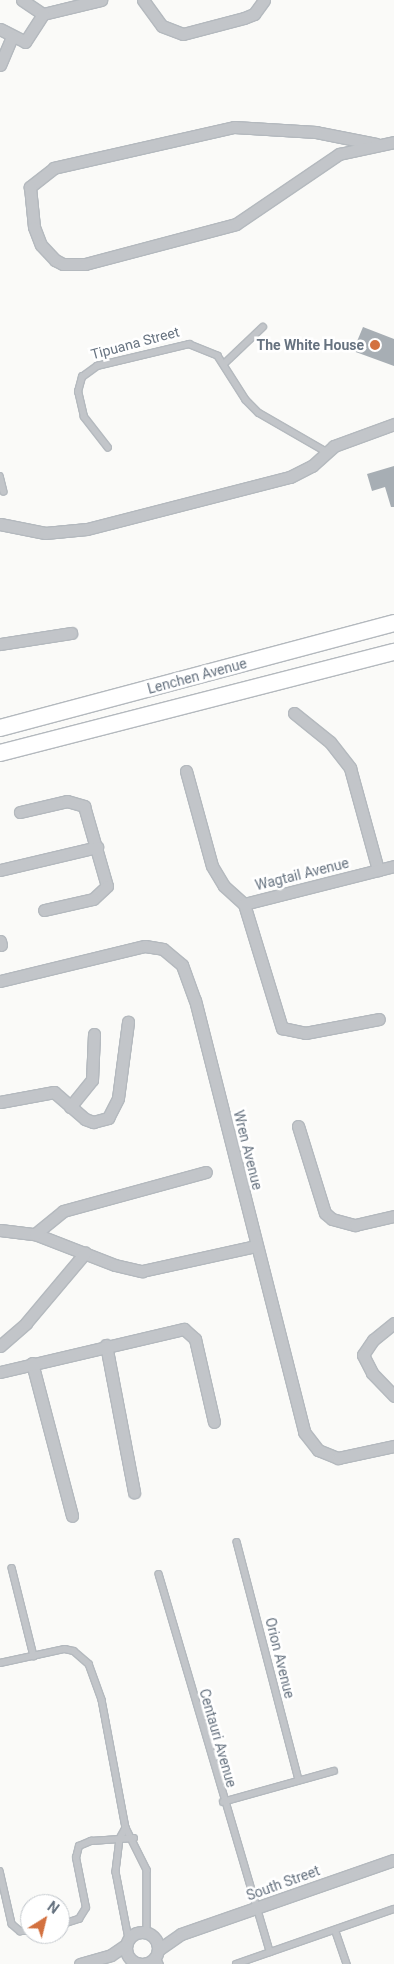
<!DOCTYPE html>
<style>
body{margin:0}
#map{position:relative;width:394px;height:1964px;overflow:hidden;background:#fafaf8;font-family:Roboto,sans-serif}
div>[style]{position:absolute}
.building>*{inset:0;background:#a7aeb4}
.roads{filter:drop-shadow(1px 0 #b4b9be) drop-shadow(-1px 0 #b4b9be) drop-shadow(0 1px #b4b9be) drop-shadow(0 -1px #b4b9be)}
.service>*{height:5.5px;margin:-2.75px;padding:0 2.75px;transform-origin:2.75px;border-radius:2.75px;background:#c2c5c9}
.minor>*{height:11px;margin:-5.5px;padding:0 5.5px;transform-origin:5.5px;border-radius:5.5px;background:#c2c5c9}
.minor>.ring{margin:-5.5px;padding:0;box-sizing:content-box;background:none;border:11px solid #c2c5c9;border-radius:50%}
.secondary>*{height:16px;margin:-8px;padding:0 8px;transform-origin:8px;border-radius:8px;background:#fff}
.dots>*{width:14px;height:14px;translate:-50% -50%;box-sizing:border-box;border:2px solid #fff;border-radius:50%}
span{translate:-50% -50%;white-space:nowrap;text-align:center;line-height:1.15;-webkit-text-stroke:5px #fff;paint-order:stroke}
.street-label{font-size:14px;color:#677380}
.poi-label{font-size:14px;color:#677380;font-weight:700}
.right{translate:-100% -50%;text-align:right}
.north{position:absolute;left:20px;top:1894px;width:50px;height:50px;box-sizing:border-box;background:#fff;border:1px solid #c2c7cc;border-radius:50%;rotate:36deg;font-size:14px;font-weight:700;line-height:20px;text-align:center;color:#677380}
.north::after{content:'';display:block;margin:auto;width:18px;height:22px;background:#d3713f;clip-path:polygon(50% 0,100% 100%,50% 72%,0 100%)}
</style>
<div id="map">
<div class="building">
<div style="clip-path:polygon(363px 327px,394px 339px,394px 366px,353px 351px)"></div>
<div style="clip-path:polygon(394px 466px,394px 507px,391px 507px,385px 487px,372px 491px,367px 474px)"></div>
</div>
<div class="roads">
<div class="service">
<div style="left:225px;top:363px;width:52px;rotate:-43.5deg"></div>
<div style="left:108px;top:448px;width:39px;rotate:-128deg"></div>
<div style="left:84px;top:417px;width:26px;rotate:-103deg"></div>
<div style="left:78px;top:392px;width:16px;rotate:-75deg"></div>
<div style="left:82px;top:377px;width:19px;rotate:-36deg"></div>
<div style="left:97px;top:366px;width:95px;rotate:-13.4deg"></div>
<div style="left:189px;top:344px;width:31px;rotate:22deg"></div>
<div style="left:218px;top:356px;width:52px;rotate:57.5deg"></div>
<div style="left:246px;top:400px;width:18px;rotate:45deg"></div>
<div style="left:259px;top:413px;width:76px;rotate:29.9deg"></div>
<div style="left:0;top:476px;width:16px;rotate:76deg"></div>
<div style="left:237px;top:1542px;width:246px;rotate:75.4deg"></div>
<div style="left:12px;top:1568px;width:91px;rotate:76deg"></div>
<div style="left:159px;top:1574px;width:394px;rotate:73.6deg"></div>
<div style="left:0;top:1663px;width:66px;rotate:-12.2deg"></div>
<div style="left:65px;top:1649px;width:9px;rotate:13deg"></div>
<div style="left:74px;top:1651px;width:20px;rotate:41deg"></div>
<div style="left:89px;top:1664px;width:38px;rotate:70deg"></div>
<div style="left:102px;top:1700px;width:130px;rotate:79.4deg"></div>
<div style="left:126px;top:1828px;width:47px;rotate:63.4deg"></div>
<div style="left:147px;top:1870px;width:63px;rotate:90deg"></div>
<div style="left:223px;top:1802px;width:115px;rotate:-15.6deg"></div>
<div style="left:126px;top:1828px;width:13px;rotate:119deg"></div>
<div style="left:120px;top:1839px;width:33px;rotate:97deg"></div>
<div style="left:116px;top:1872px;width:68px;rotate:79deg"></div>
<div style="left:0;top:1871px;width:54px;rotate:77.2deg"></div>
<div style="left:12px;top:1924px;width:11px;rotate:41deg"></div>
<div style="left:20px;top:1931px;width:10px"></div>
<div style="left:60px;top:1925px;width:20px;rotate:-18deg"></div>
<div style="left:79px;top:1919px;width:13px;rotate:-58deg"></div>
<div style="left:86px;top:1908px;width:51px;rotate:-101.3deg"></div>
<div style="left:76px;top:1858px;width:12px;rotate:-76deg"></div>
<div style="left:79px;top:1846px;width:13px;rotate:-23deg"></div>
<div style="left:91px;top:1841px;width:43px;rotate:-4deg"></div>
<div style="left:336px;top:1932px;width:34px;rotate:71deg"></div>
<div style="left:156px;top:1955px;width:10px;rotate:66deg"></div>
<div style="left:236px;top:1964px;width:167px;rotate:-19.2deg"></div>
</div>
<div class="minor">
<div style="left:22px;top:0;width:25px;rotate:34deg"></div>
<div style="left:43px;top:14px;width:60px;rotate:-13.6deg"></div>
<div style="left:143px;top:0;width:32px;rotate:54deg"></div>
<div style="left:162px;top:26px;width:22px;rotate:21deg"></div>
<div style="left:183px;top:34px;width:63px;rotate:-14.7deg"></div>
<div style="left:244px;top:18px;width:11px;rotate:-22deg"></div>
<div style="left:254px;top:14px;width:17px;rotate:-54deg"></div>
<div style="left:0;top:29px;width:28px;rotate:27deg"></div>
<div style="left:25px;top:42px;width:33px;rotate:-57deg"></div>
<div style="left:0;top:65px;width:30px;rotate:-67deg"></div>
<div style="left:376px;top:144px;width:61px;rotate:-168.7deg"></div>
<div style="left:316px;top:132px;width:82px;rotate:-176.5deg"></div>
<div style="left:234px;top:127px;width:185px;rotate:167.2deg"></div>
<div style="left:54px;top:168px;width:31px;rotate:142deg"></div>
<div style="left:30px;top:187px;width:40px;rotate:84.3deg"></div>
<div style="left:34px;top:227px;width:19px;rotate:69deg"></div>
<div style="left:41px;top:245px;width:21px;rotate:47deg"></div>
<div style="left:55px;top:260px;width:9px;rotate:27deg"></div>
<div style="left:63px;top:264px;width:22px"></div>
<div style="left:85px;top:264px;width:156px;rotate:-14.8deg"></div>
<div style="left:236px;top:224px;width:125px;rotate:-34.2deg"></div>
<div style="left:339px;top:154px;width:56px;rotate:-12.3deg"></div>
<div style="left:0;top:524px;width:46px;rotate:11.3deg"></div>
<div style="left:45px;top:533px;width:42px;rotate:-5.4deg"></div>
<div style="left:87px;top:529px;width:210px;rotate:-14.4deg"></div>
<div style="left:290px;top:477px;width:25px;rotate:-27deg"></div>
<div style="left:312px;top:466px;width:30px;rotate:-42deg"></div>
<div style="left:334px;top:446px;width:64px;rotate:-20.1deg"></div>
<div style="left:0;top:644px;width:72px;rotate:-8.8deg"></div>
<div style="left:294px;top:713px;width:46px;rotate:38.9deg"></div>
<div style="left:330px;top:742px;width:33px;rotate:52deg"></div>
<div style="left:350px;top:768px;width:106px;rotate:74.6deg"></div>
<div style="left:186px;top:771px;width:98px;rotate:74.7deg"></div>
<div style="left:212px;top:866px;width:23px;rotate:59deg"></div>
<div style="left:224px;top:886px;width:27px;rotate:42deg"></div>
<div style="left:20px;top:812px;width:48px;rotate:-13.2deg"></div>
<div style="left:67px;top:801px;width:18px;rotate:16deg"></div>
<div style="left:84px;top:806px;width:83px;rotate:74deg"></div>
<div style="left:107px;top:886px;width:19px;rotate:137deg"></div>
<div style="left:93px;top:899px;width:50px;rotate:167.3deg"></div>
<div style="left:0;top:870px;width:100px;rotate:-13.3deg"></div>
<div style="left:244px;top:904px;width:130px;rotate:73deg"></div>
<div style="left:282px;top:1028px;width:24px;rotate:12deg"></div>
<div style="left:305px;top:1033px;width:75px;rotate:-10.7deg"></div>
<div style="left:244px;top:904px;width:155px;rotate:-14.2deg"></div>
<div style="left:0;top:941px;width:4px;rotate:76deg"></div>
<div style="left:0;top:981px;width:149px;rotate:-13.6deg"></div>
<div style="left:145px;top:946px;width:18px;rotate:9deg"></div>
<div style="left:163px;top:949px;width:25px;rotate:40deg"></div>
<div style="left:182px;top:965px;width:37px;rotate:70deg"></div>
<div style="left:195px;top:1000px;width:446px;rotate:75.8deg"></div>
<div style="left:304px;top:1432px;width:23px;rotate:52deg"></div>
<div style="left:318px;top:1450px;width:22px;rotate:22deg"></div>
<div style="left:338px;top:1458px;width:57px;rotate:-12.1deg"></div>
<div style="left:0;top:1102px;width:55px;rotate:-10.5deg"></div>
<div style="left:54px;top:1092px;width:41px;rotate:41.1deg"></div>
<div style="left:85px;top:1119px;width:9px;rotate:21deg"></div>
<div style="left:93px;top:1122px;width:16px;rotate:-15deg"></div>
<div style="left:108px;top:1118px;width:22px;rotate:-63deg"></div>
<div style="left:118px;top:1098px;width:77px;rotate:-82.5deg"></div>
<div style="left:70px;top:1107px;width:35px;rotate:-51deg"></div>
<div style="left:92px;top:1080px;width:46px;rotate:-87.5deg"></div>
<div style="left:298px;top:1126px;width:91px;rotate:72.8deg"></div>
<div style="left:325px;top:1213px;width:9px;rotate:41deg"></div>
<div style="left:332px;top:1219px;width:24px;rotate:15deg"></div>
<div style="left:355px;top:1225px;width:40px;rotate:-13deg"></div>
<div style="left:0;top:1230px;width:35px;rotate:7deg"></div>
<div style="left:35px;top:1234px;width:86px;rotate:21.2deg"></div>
<div style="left:115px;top:1265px;width:28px;rotate:13deg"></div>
<div style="left:142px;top:1271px;width:117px;rotate:-12.4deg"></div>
<div style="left:35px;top:1234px;width:36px;rotate:-39deg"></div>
<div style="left:63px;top:1211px;width:148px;rotate:-15.3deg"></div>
<div style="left:394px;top:1323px;width:27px;rotate:141deg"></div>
<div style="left:373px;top:1340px;width:18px;rotate:124deg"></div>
<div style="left:363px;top:1355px;width:20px;rotate:63deg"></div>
<div style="left:372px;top:1373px;width:32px;rotate:46deg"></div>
<div style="left:106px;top:1345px;width:150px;rotate:79.2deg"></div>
<div style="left:0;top:1346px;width:35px;rotate:-41deg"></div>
<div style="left:26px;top:1323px;width:92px;rotate:-49.9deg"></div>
<div style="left:32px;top:1363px;width:158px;rotate:75.3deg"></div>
<div style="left:0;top:1372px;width:189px;rotate:-13.2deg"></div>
<div style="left:184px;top:1329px;width:15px;rotate:42deg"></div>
<div style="left:195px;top:1339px;width:85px;rotate:77.1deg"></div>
<div class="ring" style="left:126px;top:1932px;width:21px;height:21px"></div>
<div style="left:158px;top:1950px;width:28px;rotate:-35deg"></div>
<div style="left:181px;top:1934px;width:225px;rotate:-19.2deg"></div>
<div style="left:80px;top:1964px;width:32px;rotate:-16deg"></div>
<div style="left:111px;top:1955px;width:18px;rotate:-34deg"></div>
</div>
<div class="secondary">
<div style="left:0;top:728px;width:408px;rotate:-14.9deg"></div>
<div style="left:0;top:753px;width:407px;rotate:-14.4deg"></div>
</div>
</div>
<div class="dots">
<div style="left:375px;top:345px;background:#d3713f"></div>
</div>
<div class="street-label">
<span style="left:135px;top:343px;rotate:-15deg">Tipuana Street</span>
<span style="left:197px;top:676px;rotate:-15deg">Lenchen Avenue</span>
<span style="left:302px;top:874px;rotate:-14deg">Wagtail Avenue</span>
<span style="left:248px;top:1150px;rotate:76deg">Wren Avenue</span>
<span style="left:280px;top:1658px;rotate:76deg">Orion Avenue</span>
<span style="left:218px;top:1738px;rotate:74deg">Centauri Avenue</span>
<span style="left:283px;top:1883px;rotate:-20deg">South Street</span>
</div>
<div class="poi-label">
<span class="right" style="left:364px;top:345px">The White House</span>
</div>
<div class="north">N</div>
</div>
